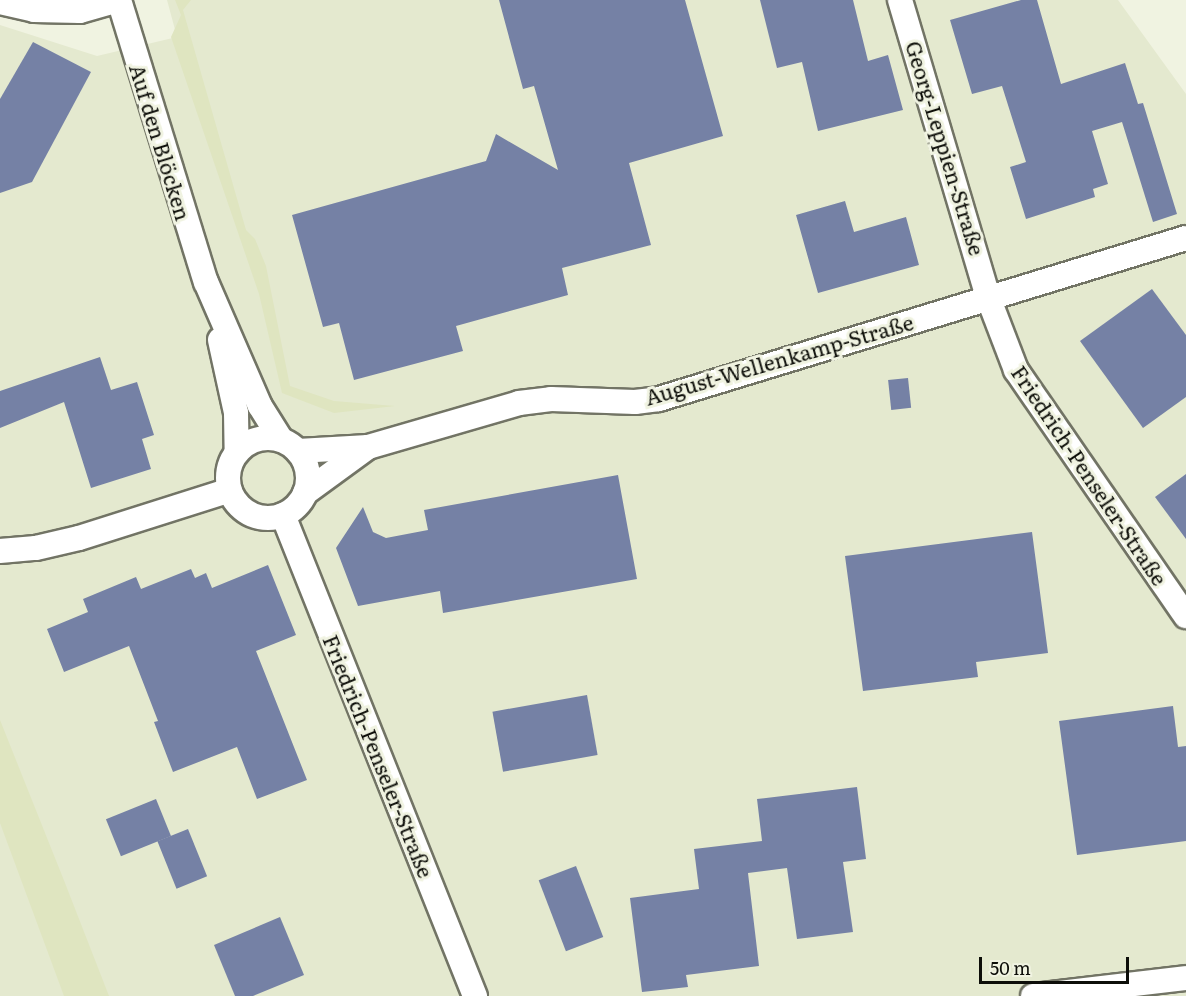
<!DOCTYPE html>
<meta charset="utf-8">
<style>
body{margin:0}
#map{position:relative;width:1186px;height:996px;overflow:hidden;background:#f0f3e1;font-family:Literata,serif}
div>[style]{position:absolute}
.built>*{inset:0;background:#e4e9cf}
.green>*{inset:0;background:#dfe5c0}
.building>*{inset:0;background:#7581a5;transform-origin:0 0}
.roads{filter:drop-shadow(2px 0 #727465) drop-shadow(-2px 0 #727465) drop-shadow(0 2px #727465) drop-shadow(0 -2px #727465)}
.minor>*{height:24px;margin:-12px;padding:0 12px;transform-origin:12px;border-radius:12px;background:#fff}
.minor>.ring{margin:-12px;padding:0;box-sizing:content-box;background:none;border:24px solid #fff;border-radius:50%}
span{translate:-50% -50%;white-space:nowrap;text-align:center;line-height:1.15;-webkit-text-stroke:6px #f0f3e1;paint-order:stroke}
.street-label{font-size:21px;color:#0d0e09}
.scale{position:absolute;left:979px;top:957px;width:150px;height:27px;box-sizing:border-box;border:3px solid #0d0e09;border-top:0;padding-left:8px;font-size:18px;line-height:21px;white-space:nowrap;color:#0d0e09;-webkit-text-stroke:4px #f0f3e1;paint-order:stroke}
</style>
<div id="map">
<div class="built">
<div style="clip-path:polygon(167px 0,1118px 0,1186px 94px,1186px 996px,0 996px,0 25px,97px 56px,177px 37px)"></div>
</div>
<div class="green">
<div style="clip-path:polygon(175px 0,191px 0,183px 10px,246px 230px,255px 239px,266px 266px,290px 386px,334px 401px,395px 406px,334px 413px,282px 393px,259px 294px,171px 37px,181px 15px)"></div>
<div style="clip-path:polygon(0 720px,65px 883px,109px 996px,64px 996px,0 823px)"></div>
</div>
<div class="building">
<div style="clip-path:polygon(499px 0,685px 0,723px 136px,629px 163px,651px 245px,562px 268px,568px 295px,456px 326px,463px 351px,354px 380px,339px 323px,323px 327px,292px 215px,486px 161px,496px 134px,558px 170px,534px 86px,523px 89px)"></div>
<div style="clip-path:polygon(760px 0,853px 0,868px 61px,888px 55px,903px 110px,818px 131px,802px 62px,777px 68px)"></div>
<div style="clip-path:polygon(1021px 0,1037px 0,1061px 84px,1125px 63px,1138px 104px,1143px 103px,1177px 214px,1153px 222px,1122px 122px,1092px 131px,1108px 184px,1093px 189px,1095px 197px,1026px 219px,1010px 167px,1026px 162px,1002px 86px,972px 94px,950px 20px)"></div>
<div style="clip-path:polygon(33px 42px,91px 72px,32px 182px,0 193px,0 99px)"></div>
<div style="clip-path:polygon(845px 201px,854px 232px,906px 217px,919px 265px,818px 293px,796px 215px)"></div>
<div style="clip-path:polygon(1152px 289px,1186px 335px,1186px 397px,1143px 428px,1080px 341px)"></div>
<div style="clip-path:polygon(100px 357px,111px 390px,137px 382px,154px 435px,142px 439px,151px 469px,91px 488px,64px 402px,0 428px,0 391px)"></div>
<div style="left:908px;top:378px;width:30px;height:20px;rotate:84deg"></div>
<div style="clip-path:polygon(1186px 474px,1186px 539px,1155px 497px)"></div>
<div style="clip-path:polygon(618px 475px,637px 579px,443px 613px,440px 591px,358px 606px,336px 548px,363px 507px,373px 532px,386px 538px,428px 530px,424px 510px)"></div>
<div style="clip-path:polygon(1032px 532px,1048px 653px,976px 662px,978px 677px,863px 691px,845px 556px)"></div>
<div style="clip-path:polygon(268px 565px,296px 635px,256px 651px,307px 780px,257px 799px,237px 747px,173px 772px,154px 722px,158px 721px,129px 646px,64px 672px,47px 629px,88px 612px,83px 599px,136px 577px,141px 589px,191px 569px,195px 578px,206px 573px,212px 588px)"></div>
<div style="left:587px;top:695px;width:61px;height:96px;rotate:80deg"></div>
<div style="clip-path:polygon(1173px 706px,1178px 747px,1186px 746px,1186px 841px,1077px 855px,1059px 721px)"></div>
<div style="clip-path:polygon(857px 787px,866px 859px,843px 862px,853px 932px,797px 939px,787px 868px,748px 873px,759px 966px,686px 975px,688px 987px,642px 992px,630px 898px,699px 889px,694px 849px,762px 841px,757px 799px)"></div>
<div style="left:156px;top:799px;width:40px;height:54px;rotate:68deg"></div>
<div style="left:188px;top:829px;width:51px;height:33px;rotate:68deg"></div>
<div style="left:576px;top:866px;width:76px;height:40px;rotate:69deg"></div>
<div style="clip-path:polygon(280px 917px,304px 975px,253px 996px,235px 996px,214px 945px)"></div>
</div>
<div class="roads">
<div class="minor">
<div style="left:119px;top:0;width:295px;rotate:72.9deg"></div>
<div style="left:206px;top:282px;width:135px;rotate:66.5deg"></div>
<div style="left:260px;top:406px;width:40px;rotate:58deg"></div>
<div style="left:900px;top:0;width:310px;rotate:73.5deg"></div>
<div style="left:988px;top:297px;width:78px;rotate:69deg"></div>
<div style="left:1016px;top:370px;width:299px;rotate:55.4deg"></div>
<div style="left:0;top:2px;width:35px;rotate:13deg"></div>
<div style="left:34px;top:10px;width:46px;rotate:1.2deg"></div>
<div style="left:80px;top:11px;width:40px;rotate:-16deg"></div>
<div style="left:220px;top:340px;width:75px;rotate:77.6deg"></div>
<div style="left:236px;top:413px;width:39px;rotate:89deg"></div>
<div class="ring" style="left:228px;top:438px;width:56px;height:56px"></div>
<div style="left:368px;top:447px;width:157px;rotate:-16.2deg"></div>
<div style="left:519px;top:403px;width:32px;rotate:-7deg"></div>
<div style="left:551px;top:399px;width:84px;rotate:2deg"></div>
<div style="left:635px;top:402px;width:24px;rotate:-7deg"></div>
<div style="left:659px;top:399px;width:551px;rotate:-16.99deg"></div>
<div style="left:298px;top:451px;width:70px;rotate:-3.3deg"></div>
<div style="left:368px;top:447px;width:78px;rotate:143.9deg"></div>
<div style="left:283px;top:515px;width:518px;rotate:68.24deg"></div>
<div style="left:0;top:551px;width:36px;rotate:-5deg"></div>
<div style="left:36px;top:548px;width:44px;rotate:-13.1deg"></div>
<div style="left:79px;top:538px;width:158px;rotate:-17.6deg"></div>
<div style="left:1033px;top:996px;width:154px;rotate:-6.7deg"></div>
</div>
</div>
<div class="street-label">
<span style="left:161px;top:142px;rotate:73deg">Auf den Blöcken</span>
<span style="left:946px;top:148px;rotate:73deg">Georg-Leppien-Straße</span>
<span style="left:779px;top:359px;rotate:-16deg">August-Wellenkamp-Straße</span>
<span style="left:1090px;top:475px;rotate:56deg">Friedrich-Penseler-Straße</span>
<span style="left:379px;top:756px;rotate:68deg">Friedrich-Penseler-Straße</span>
</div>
<div class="scale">50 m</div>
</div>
